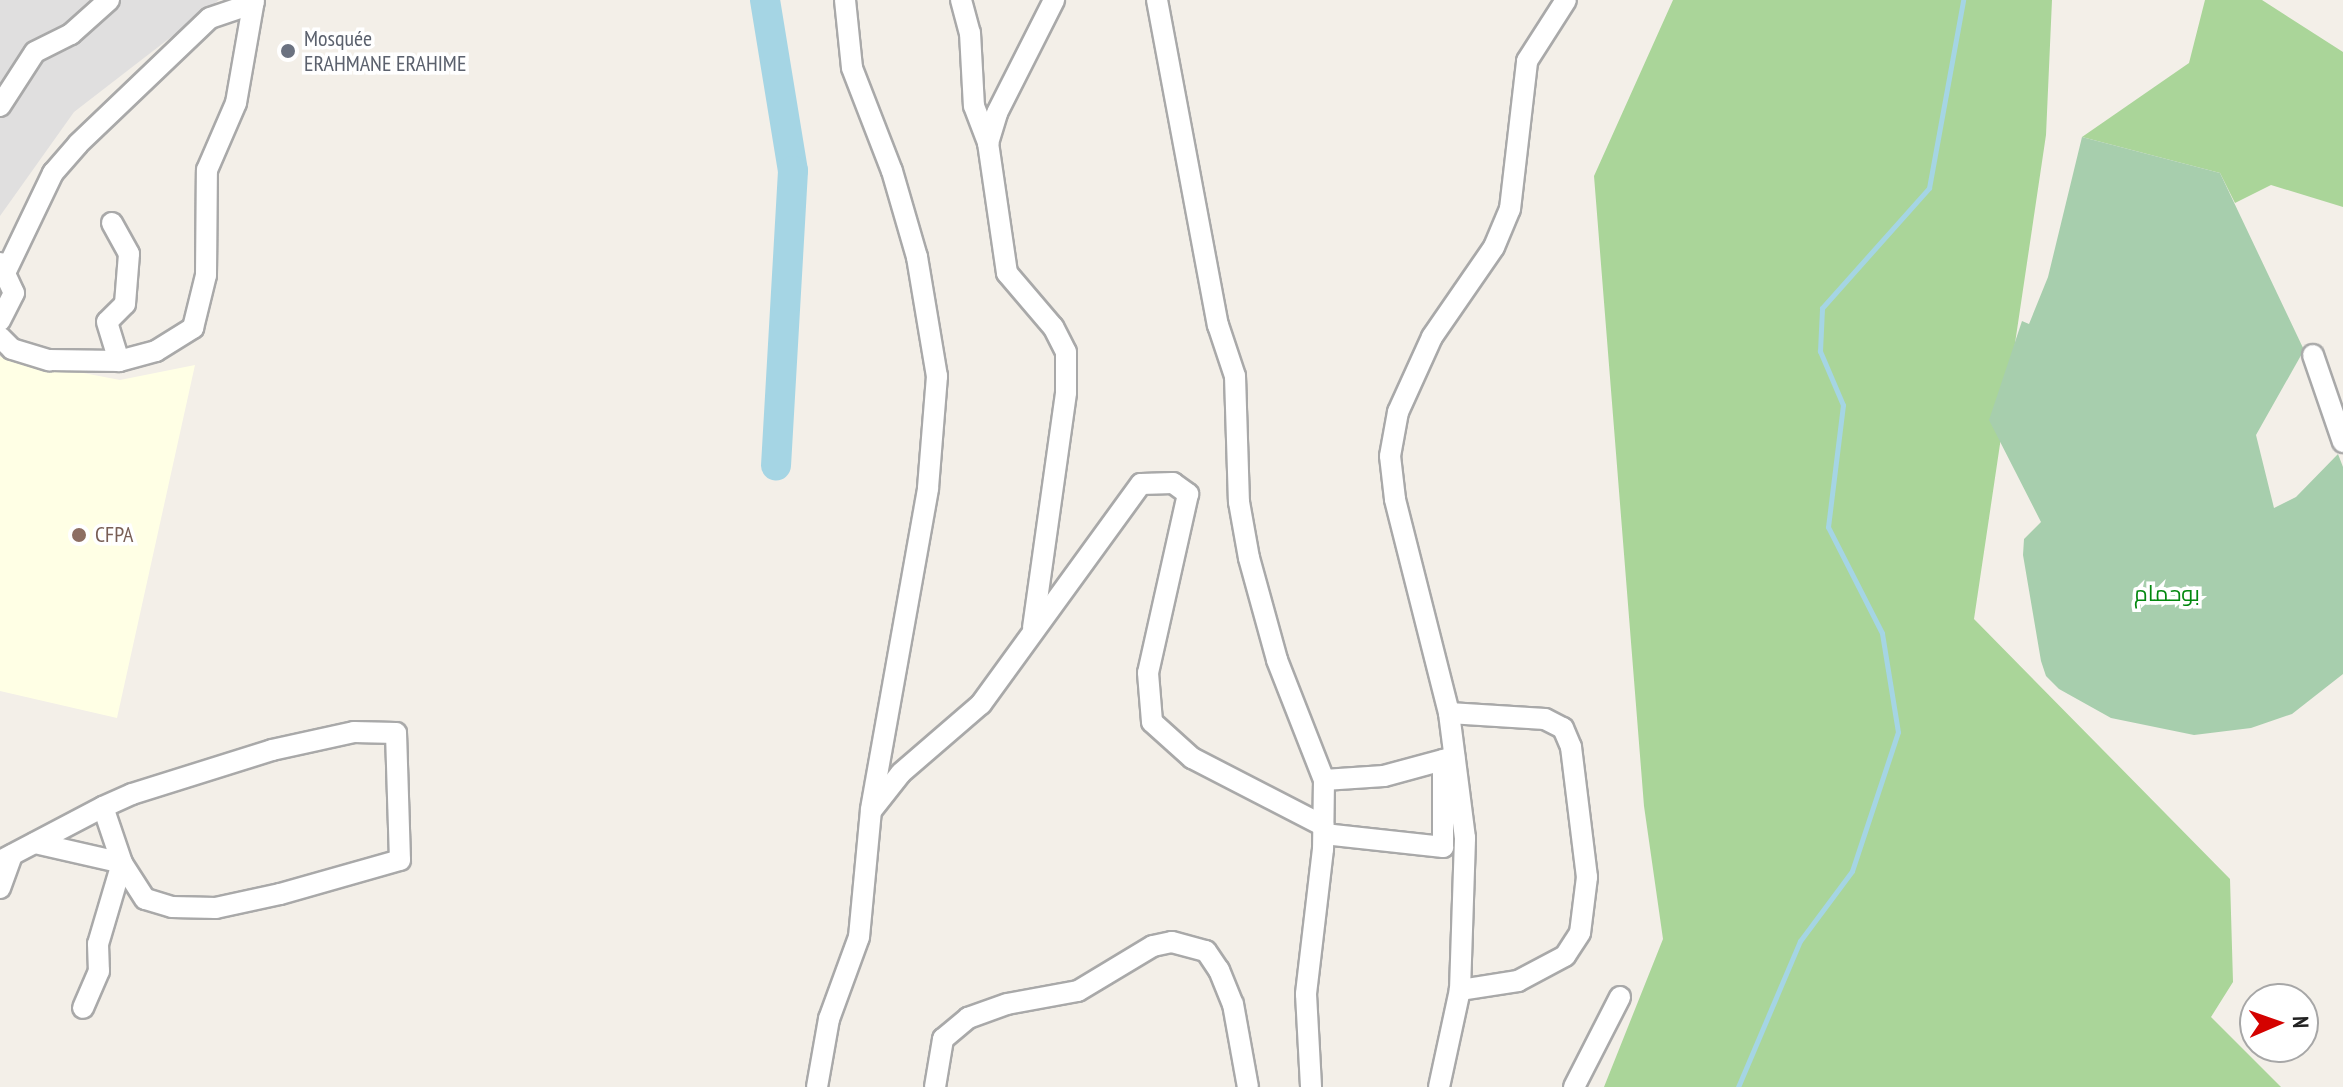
<!DOCTYPE html>
<meta charset="utf-8">
<style>
body{margin:0}
#map{position:relative;width:2343px;height:1087px;overflow:hidden;background:#f3efe8;font-family:"PT Sans Narrow",Cairo,sans-serif}
div>[style]{position:absolute}
.residential>*{inset:0;background:#e0dfdf}
.education>*{inset:0;background:#ffffe5}
.forest>*{inset:0;background:#aad599}
.cemetery>*{inset:0;background:#a7cead}
.stream>*{height:5px;margin:-2.5px;padding:0 2.5px;transform-origin:2.5px;border-radius:2.5px;background:#a5d5e4}
.river>*{height:30px;margin:-15px;padding:0 15px;transform-origin:15px;border-radius:15px;background:#a5d5e4}
.roads{filter:drop-shadow(2px 0 #a9a9a9) drop-shadow(-2px 0 #a9a9a9) drop-shadow(0 2px #a9a9a9) drop-shadow(0 -2px #a9a9a9)}
.street>*{height:20px;margin:-10px;padding:0 10px;transform-origin:10px;border-radius:10px;background:#fff}
.dots>*{width:22px;height:22px;translate:-50% -50%;box-sizing:border-box;border:4px solid #fff;border-radius:50%}
span{translate:-50% -50%;white-space:nowrap;text-align:center;line-height:1.15;-webkit-text-stroke:7px #fff;paint-order:stroke}
.worship-label{font-size:22px;color:#5b616d}
.left{translate:0 -50%;text-align:left}
.education-label{font-size:22px;color:#785e54}
.park-label{font-size:22px;color:#03880f}
.north{position:absolute;left:2239px;top:983px;width:80px;height:80px;box-sizing:border-box;background:#fff;border:2px solid #a7a7a7;border-radius:50%;rotate:88deg;font-size:22px;font-weight:700;line-height:32px;text-align:center;color:#222}
.north::after{content:'';display:block;margin:auto;width:28px;height:36px;background:#d40200;clip-path:polygon(50% 0,100% 100%,50% 72%,0 100%)}
</style>
<div id="map">
<div class="residential">
<div style="clip-path:polygon(0 0,219px 0,74px 112px,0 216px)"></div>
</div>
<div class="education">
<div style="clip-path:polygon(0 357px,120px 380px,195px 365px,117px 718px,0 691px)"></div>
</div>
<div class="forest">
<div style="clip-path:polygon(1673px 0,2052px 0,2046px 135px,1974px 619px,2230px 879px,2233px 982px,2211px 1017px,2281px 1087px,1604px 1087px,1663px 939px,1644px 806px,1594px 176px)"></div>
<div style="clip-path:polygon(2205px 0,2262px 0,2343px 52px,2343px 207px,2271px 185px,2235px 203px,2220px 173px,2082px 137px,2189px 63px)"></div>
</div>
<div class="cemetery">
<div style="clip-path:polygon(2082px 137px,2220px 173px,2304px 350px,2256px 435px,2274px 508px,2296px 497px,2338px 454px,2343px 467px,2343px 674px,2292px 714px,2251px 728px,2194px 735px,2111px 718px,2059px 689px,2046px 676px,2041px 661px,2023px 555px,2024px 539px,2041px 522px,1989px 420px,2022px 321px,2029px 324px,2048px 277px)"></div>
</div>
<div class="stream">
<div style="left:1738px;top:1087px;width:159px;rotate:-67deg"></div>
<div style="left:1800px;top:941px;width:87px;rotate:-53.4deg"></div>
<div style="left:1852px;top:871px;width:146px;rotate:-71.7deg"></div>
<div style="left:1898px;top:732px;width:100px;rotate:-99.2deg"></div>
<div style="left:1882px;top:633px;width:119px;rotate:-117deg"></div>
<div style="left:1828px;top:527px;width:123px;rotate:-83deg"></div>
<div style="left:1843px;top:405px;width:59px;rotate:-113.1deg"></div>
<div style="left:1820px;top:351px;width:43px;rotate:-87.3deg"></div>
<div style="left:1822px;top:308px;width:161px;rotate:-48.3deg"></div>
<div style="left:1929px;top:188px;width:191px;rotate:-79.7deg"></div>
</div>
<div class="river">
<div style="left:765px;top:0;width:173px;rotate:80.7deg"></div>
<div style="left:793px;top:171px;width:295px;rotate:93.3deg"></div>
</div>
<div class="roads">
<div class="street">
<div style="left:845px;top:0;width:68px;rotate:84.1deg"></div>
<div style="left:852px;top:68px;width:110px;rotate:68.8deg"></div>
<div style="left:892px;top:171px;width:90px;rotate:73.8deg"></div>
<div style="left:917px;top:257px;width:121px;rotate:80.5deg"></div>
<div style="left:937px;top:376px;width:113px;rotate:94.6deg"></div>
<div style="left:928px;top:489px;width:325px;rotate:100.1deg"></div>
<div style="left:961px;top:0;width:34px;rotate:75deg"></div>
<div style="left:970px;top:33px;width:73px;rotate:86.9deg"></div>
<div style="left:974px;top:106px;width:40px;rotate:69deg"></div>
<div style="left:1157px;top:0;width:331px;rotate:79.4deg"></div>
<div style="left:1218px;top:325px;width:54px;rotate:71.6deg"></div>
<div style="left:1235px;top:376px;width:126px;rotate:88.2deg"></div>
<div style="left:1239px;top:502px;width:57px;rotate:79.9deg"></div>
<div style="left:1249px;top:558px;width:106px;rotate:74.6deg"></div>
<div style="left:1277px;top:660px;width:129px;rotate:68.6deg"></div>
<div style="left:1324px;top:780px;width:69px;rotate:90.8deg"></div>
<div style="left:1323px;top:849px;width:146px;rotate:96.7deg"></div>
<div style="left:1306px;top:994px;width:93px;rotate:86.9deg"></div>
<div style="left:0;top:106px;width:64px;rotate:-57.1deg"></div>
<div style="left:35px;top:52px;width:40px;rotate:-26.6deg"></div>
<div style="left:71px;top:34px;width:51px;rotate:-41.8deg"></div>
<div style="left:112px;top:223px;width:35px;rotate:61deg"></div>
<div style="left:129px;top:254px;width:50px;rotate:94.6deg"></div>
<div style="left:125px;top:304px;width:25px;rotate:135deg"></div>
<div style="left:107px;top:322px;width:41px;rotate:72.9deg"></div>
<div style="left:0;top:263px;width:33px;rotate:65deg"></div>
<div style="left:14px;top:293px;width:31px;rotate:117deg"></div>
<div style="left:6px;top:271px;width:109px;rotate:-64.4deg"></div>
<div style="left:53px;top:173px;width:38px;rotate:-49deg"></div>
<div style="left:78px;top:144px;width:182px;rotate:-43.7deg"></div>
<div style="left:210px;top:18px;width:46px;rotate:-18.8deg"></div>
<div style="left:0;top:337px;width:17px;rotate:45deg"></div>
<div style="left:12px;top:349px;width:39px;rotate:17deg"></div>
<div style="left:49px;top:360px;width:70px;rotate:0.8deg"></div>
<div style="left:119px;top:361px;width:38px;rotate:-15deg"></div>
<div style="left:156px;top:351px;width:44px;rotate:-31.9deg"></div>
<div style="left:193px;top:328px;width:55px;rotate:-76.2deg"></div>
<div style="left:206px;top:275px;width:105px;rotate:-89.5deg"></div>
<div style="left:207px;top:170px;width:73px;rotate:-66.6deg"></div>
<div style="left:236px;top:103px;width:105px;rotate:-80.1deg"></div>
<div style="left:2313px;top:355px;width:92px;rotate:71deg"></div>
<div style="left:1033px;top:628px;width:238px;rotate:-82deg"></div>
<div style="left:1066px;top:392px;width:40px;rotate:-90deg"></div>
<div style="left:1066px;top:352px;width:28px;rotate:-117deg"></div>
<div style="left:1053px;top:327px;width:71px;rotate:-130.4deg"></div>
<div style="left:1007px;top:273px;width:131px;rotate:-98.3deg"></div>
<div style="left:988px;top:143px;width:31px;rotate:-73deg"></div>
<div style="left:997px;top:113px;width:127px;rotate:-63.2deg"></div>
<div style="left:1449px;top:713px;width:96px;rotate:3.6deg"></div>
<div style="left:1545px;top:719px;width:20px;rotate:27deg"></div>
<div style="left:1563px;top:728px;width:21px;rotate:67deg"></div>
<div style="left:1571px;top:747px;width:131px;rotate:83deg"></div>
<div style="left:1587px;top:877px;width:56px;rotate:97.1deg"></div>
<div style="left:1580px;top:933px;width:27px;rotate:123deg"></div>
<div style="left:1565px;top:956px;width:53px;rotate:152deg"></div>
<div style="left:1518px;top:981px;width:59px;rotate:171.2deg"></div>
<div style="left:1324px;top:780px;width:60px;rotate:-3.8deg"></div>
<div style="left:1384px;top:776px;width:73px;rotate:-15.2deg"></div>
<div style="left:1324px;top:834px;width:120px;rotate:6.2deg"></div>
<div style="left:1443px;top:847px;width:87px;rotate:-90deg"></div>
<div style="left:35px;top:843px;width:89px;rotate:12.9deg"></div>
<div style="left:122px;top:863px;width:84px;rotate:106.5deg"></div>
<div style="left:98px;top:944px;width:27px;rotate:88deg"></div>
<div style="left:99px;top:971px;width:40px;rotate:113.4deg"></div>
<div style="left:0;top:861px;width:116px;rotate:-27.7deg"></div>
<div style="left:103px;top:807px;width:32px;rotate:-24deg"></div>
<div style="left:132px;top:794px;width:147px;rotate:-17.4deg"></div>
<div style="left:272px;top:750px;width:84px;rotate:-12.4deg"></div>
<div style="left:354px;top:732px;width:42px;rotate:1.4deg"></div>
<div style="left:396px;top:733px;width:127px;rotate:88.2deg"></div>
<div style="left:400px;top:860px;width:125px;rotate:164.2deg"></div>
<div style="left:280px;top:894px;width:66px;rotate:167.7deg"></div>
<div style="left:216px;top:908px;width:44px;rotate:-178.7deg"></div>
<div style="left:172px;top:907px;width:28px;rotate:-163deg"></div>
<div style="left:145px;top:899px;width:43px;rotate:-122.6deg"></div>
<div style="left:122px;top:863px;width:59px;rotate:-108.7deg"></div>
<div style="left:0;top:888px;width:35px;rotate:-70deg"></div>
<div style="left:817px;top:1087px;width:69px;rotate:-80deg"></div>
<div style="left:829px;top:1019px;width:87px;rotate:-69.9deg"></div>
<div style="left:859px;top:937px;width:127px;rotate:-84.6deg"></div>
<div style="left:871px;top:811px;width:48px;rotate:-51.7deg"></div>
<div style="left:901px;top:773px;width:106px;rotate:-40.8deg"></div>
<div style="left:981px;top:704px;width:272px;rotate:-54deg"></div>
<div style="left:1141px;top:484px;width:32px;rotate:-2deg"></div>
<div style="left:1173px;top:483px;width:19px;rotate:36deg"></div>
<div style="left:1188px;top:494px;width:183px;rotate:102.6deg"></div>
<div style="left:1148px;top:673px;width:49px;rotate:85.3deg"></div>
<div style="left:1152px;top:722px;width:54px;rotate:42deg"></div>
<div style="left:1192px;top:758px;width:148px;rotate:27.3deg"></div>
<div style="left:935px;top:1087px;width:49px;rotate:-80.5deg"></div>
<div style="left:943px;top:1039px;width:33px;rotate:-40deg"></div>
<div style="left:968px;top:1018px;width:41px;rotate:-19.7deg"></div>
<div style="left:1007px;top:1004px;width:72px;rotate:-10.4deg"></div>
<div style="left:1078px;top:991px;width:87px;rotate:-31deg"></div>
<div style="left:1153px;top:946px;width:19px;rotate:-12deg"></div>
<div style="left:1172px;top:942px;width:35px;rotate:15deg"></div>
<div style="left:1206px;top:951px;width:23px;rotate:56deg"></div>
<div style="left:1219px;top:970px;width:37px;rotate:68deg"></div>
<div style="left:1233px;top:1004px;width:84px;rotate:79.8deg"></div>
<div style="left:1439px;top:1087px;width:99px;rotate:-77.8deg"></div>
<div style="left:1460px;top:990px;width:152px;rotate:-88.1deg"></div>
<div style="left:1465px;top:838px;width:126px;rotate:-97.3deg"></div>
<div style="left:1449px;top:713px;width:221px;rotate:-104.2deg"></div>
<div style="left:1395px;top:499px;width:43px;rotate:-96.6deg"></div>
<div style="left:1390px;top:456px;width:45px;rotate:-79.7deg"></div>
<div style="left:1398px;top:412px;width:82px;rotate:-65.6deg"></div>
<div style="left:1432px;top:337px;width:109px;rotate:-55.4deg"></div>
<div style="left:1494px;top:247px;width:41px;rotate:-67.2deg"></div>
<div style="left:1510px;top:209px;width:149px;rotate:-83.4deg"></div>
<div style="left:1527px;top:61px;width:72px;rotate:-57.4deg"></div>
<div style="left:1574px;top:1087px;width:101px;rotate:-62.9deg"></div>
</div>
</div>
<div class="dots">
<div style="left:288px;top:51px;background:#6b7280"></div>
<div style="left:79px;top:535px;background:#8d6e63"></div>
</div>
<div class="worship-label">
<span class="left" style="left:304px;top:51px">Mosquée<br>ERAHMANE ERAHIME</span>
</div>
<div class="education-label">
<span class="left" style="left:95px;top:535px">CFPA</span>
</div>
<div class="park-label">
<span style="left:2167px;top:594px">بوحمام</span>
</div>
<div class="north">N</div>
</div>
